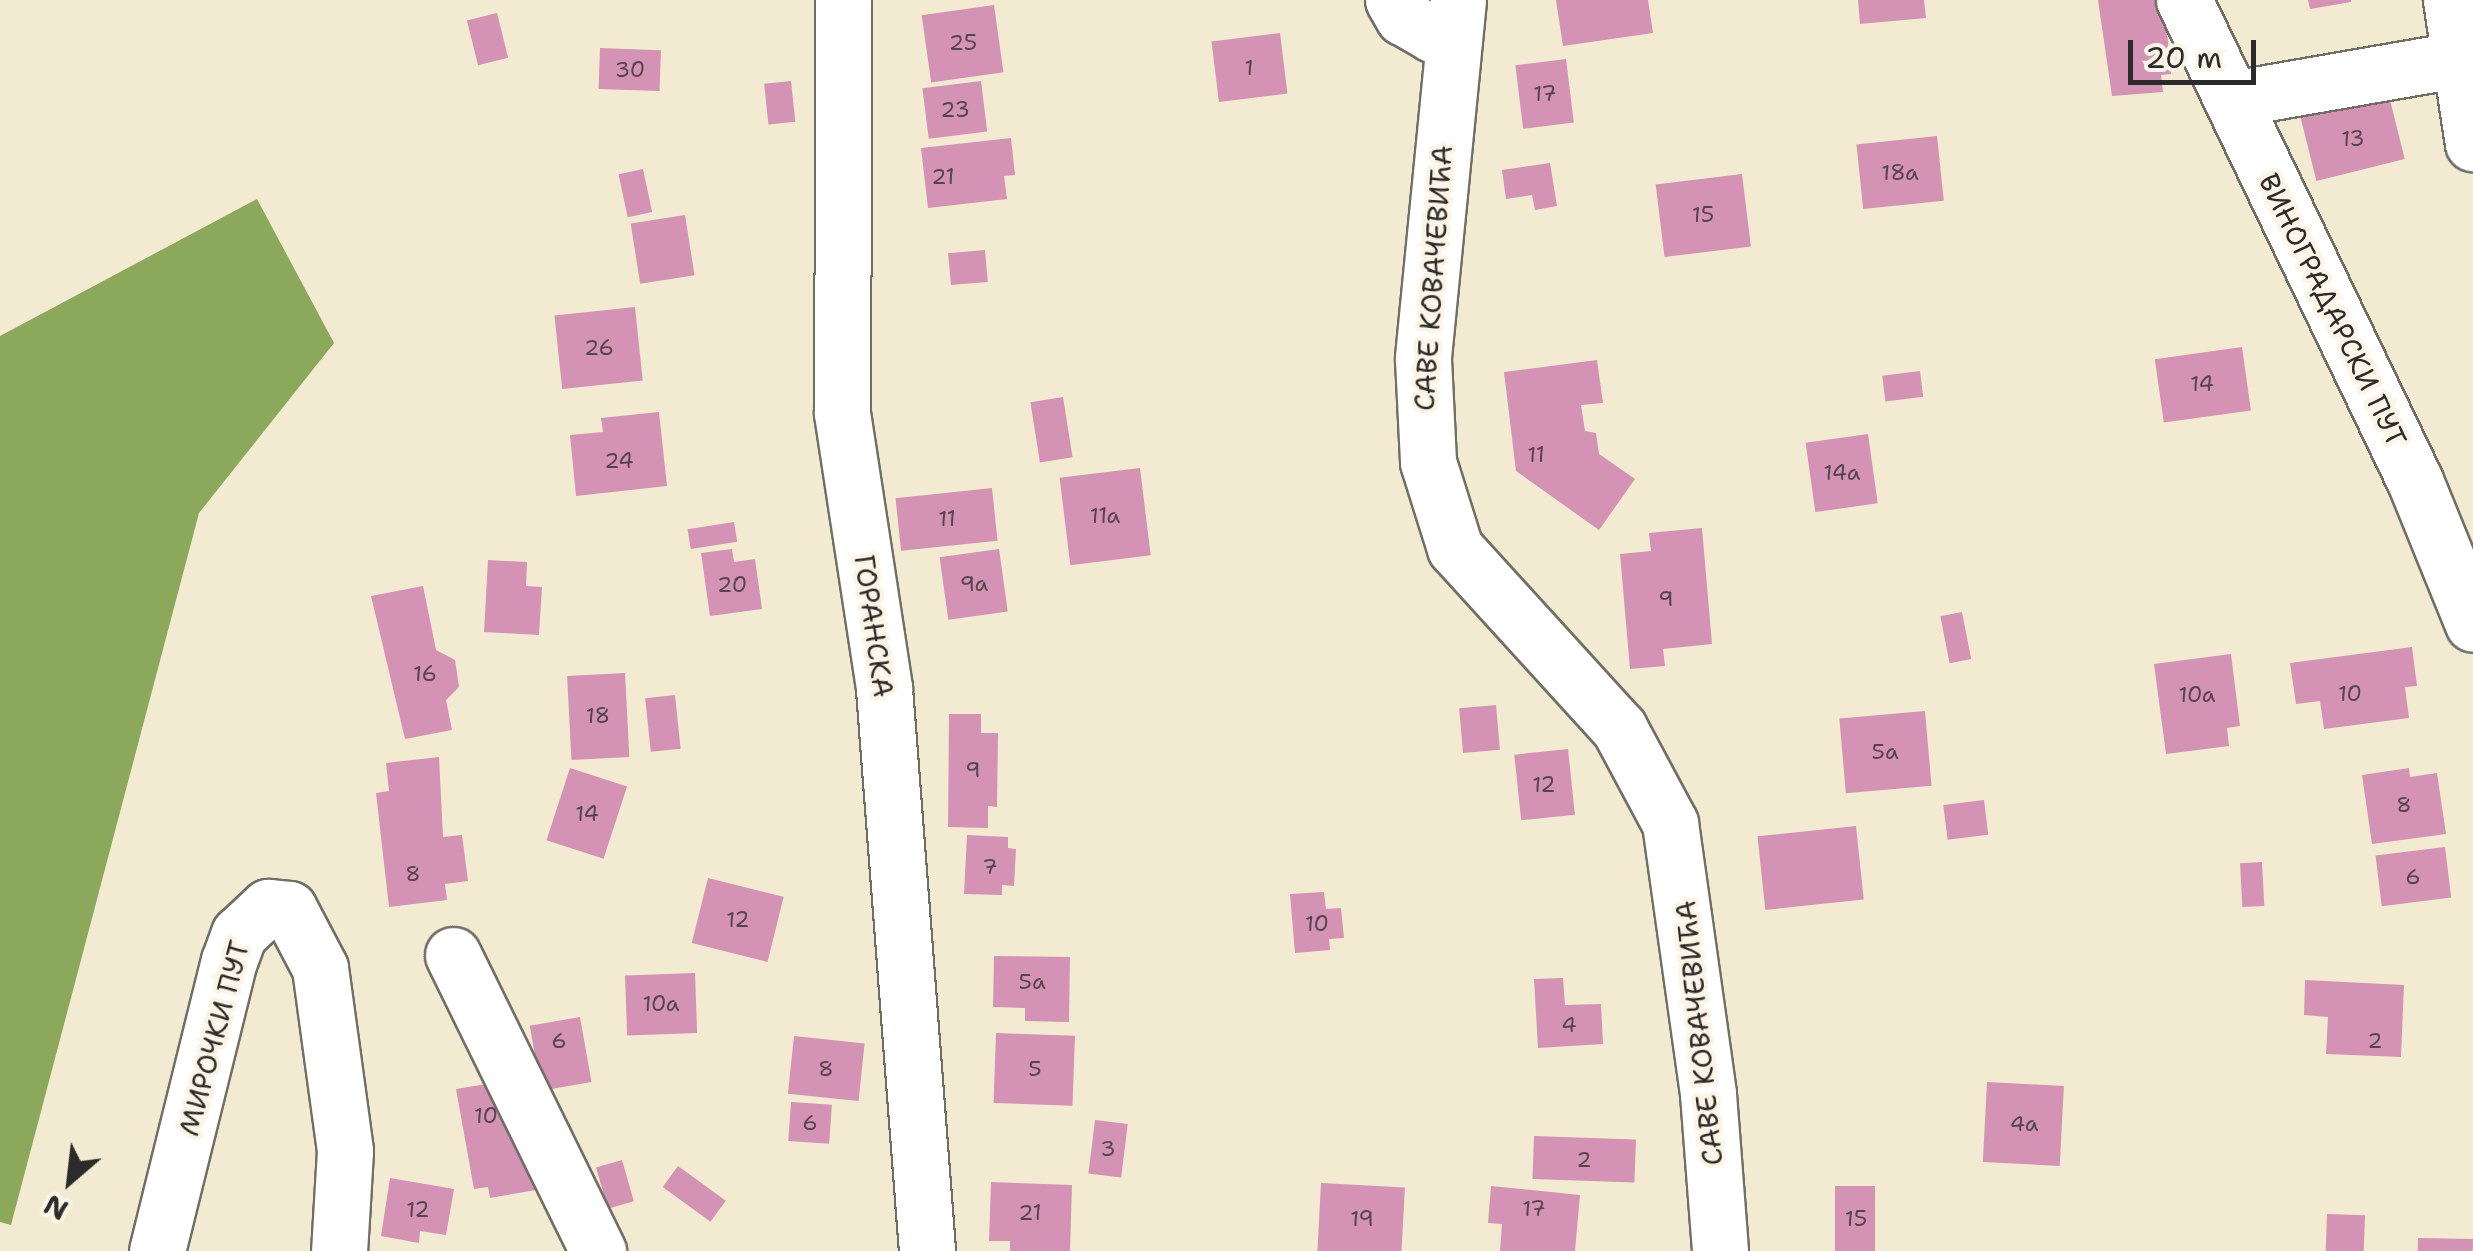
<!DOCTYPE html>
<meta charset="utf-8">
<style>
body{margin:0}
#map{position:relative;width:2473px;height:1251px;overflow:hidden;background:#f3ebd1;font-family:"Shantell Sans",sans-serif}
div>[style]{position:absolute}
.forest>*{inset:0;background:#8ba85b}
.building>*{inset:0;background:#d492b4;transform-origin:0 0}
.roads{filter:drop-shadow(2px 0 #716e65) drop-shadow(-2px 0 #716e65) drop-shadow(0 2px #716e65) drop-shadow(0 -2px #716e65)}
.minor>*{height:55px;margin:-27.5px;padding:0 27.5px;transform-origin:27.5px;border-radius:27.5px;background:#fff}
span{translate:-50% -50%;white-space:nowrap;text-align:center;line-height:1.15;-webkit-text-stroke:9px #fcf5e5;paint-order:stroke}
.number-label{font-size:22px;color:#55454d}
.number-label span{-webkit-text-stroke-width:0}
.street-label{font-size:28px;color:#2b2b2b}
.north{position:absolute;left:20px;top:1131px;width:100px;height:100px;-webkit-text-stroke:8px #fcf5e5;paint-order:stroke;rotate:208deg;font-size:28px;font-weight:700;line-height:40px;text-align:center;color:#2b2b2b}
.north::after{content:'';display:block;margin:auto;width:35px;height:45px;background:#2b2b2b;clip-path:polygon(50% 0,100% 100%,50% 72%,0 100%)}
.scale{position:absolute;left:2128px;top:40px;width:128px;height:45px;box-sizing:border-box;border:5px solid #2b2b2b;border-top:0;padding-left:12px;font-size:30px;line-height:35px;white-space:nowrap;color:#2b2b2b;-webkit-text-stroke:8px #fcf5e5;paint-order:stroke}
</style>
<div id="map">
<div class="forest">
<div style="clip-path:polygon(257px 199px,334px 343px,199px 513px,11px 1225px,0 1222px,0 336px)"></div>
</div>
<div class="building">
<div style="clip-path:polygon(1556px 0,1648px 0,1653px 33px,1563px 46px)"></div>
<div style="clip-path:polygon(1858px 0,1924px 0,1926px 18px,1860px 24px)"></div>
<div style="clip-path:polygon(2098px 0,2164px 0,2171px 74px,2161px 75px,2163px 92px,2112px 96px)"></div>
<div style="clip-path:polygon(2308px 0,2351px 0,2351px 2px,2310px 9px)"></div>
<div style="left:994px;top:5px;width:68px;height:73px;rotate:82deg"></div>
<div style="left:497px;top:13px;width:46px;height:31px;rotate:76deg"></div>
<div style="left:1280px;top:33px;width:61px;height:69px;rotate:83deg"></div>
<div style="left:600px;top:48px;width:61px;height:41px;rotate:2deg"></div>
<div style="left:1566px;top:59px;width:64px;height:51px;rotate:83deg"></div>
<div style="left:791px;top:81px;width:41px;height:27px;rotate:84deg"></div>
<div style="left:981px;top:81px;width:51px;height:59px;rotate:83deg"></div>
<div style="left:2389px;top:96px;width:65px;height:91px;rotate:76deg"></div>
<div style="left:1937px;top:136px;width:65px;height:81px;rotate:84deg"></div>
<div style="clip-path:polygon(1011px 138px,1015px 175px,1004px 176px,1007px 199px,928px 208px,921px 148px)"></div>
<div style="clip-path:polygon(1550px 163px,1557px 206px,1535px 210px,1532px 195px,1506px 199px,1502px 170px)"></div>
<div style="left:643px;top:169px;width:44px;height:25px;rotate:78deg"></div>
<div style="left:1742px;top:174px;width:73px;height:87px;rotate:83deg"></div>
<div style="left:685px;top:215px;width:61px;height:55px;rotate:81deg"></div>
<div style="left:985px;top:250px;width:32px;height:37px;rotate:85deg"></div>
<div style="left:635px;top:307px;width:74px;height:81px;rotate:84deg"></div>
<div style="left:2242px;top:347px;width:64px;height:88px;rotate:82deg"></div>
<div style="clip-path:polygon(1597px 360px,1603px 403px,1581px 405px,1585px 431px,1596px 433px,1599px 454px,1635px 479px,1599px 530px,1516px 471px,1504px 372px)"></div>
<div style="left:1920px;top:371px;width:26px;height:38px;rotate:83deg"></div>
<div style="left:1063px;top:397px;width:61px;height:33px;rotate:81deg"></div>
<div style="clip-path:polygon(659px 412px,667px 486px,576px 496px,570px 435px,603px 432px,601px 418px)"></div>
<div style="left:1868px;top:434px;width:70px;height:63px;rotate:82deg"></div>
<div style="left:1140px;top:468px;width:88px;height:81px;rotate:83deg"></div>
<div style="left:992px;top:488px;width:53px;height:97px;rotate:84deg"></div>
<div style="left:734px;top:522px;width:20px;height:47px;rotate:81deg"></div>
<div style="clip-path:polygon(1702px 528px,1712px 644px,1663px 649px,1665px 666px,1630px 669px,1620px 554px,1651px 551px,1649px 533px)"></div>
<div style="clip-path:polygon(732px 549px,734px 562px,755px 559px,762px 609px,710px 616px,701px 553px)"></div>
<div style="left:999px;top:549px;width:63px;height:60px;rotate:82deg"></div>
<div style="clip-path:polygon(488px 560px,527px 562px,526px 586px,542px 587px,539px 635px,484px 632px)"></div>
<div style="clip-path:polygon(423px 586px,436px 650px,455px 660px,459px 687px,446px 700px,452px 730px,405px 739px,371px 596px)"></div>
<div style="left:1962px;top:612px;width:48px;height:22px;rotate:79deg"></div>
<div style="clip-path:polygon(2412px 647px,2417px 686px,2405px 687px,2409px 718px,2324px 729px,2320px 701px,2296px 704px,2290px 663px)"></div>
<div style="clip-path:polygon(2231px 654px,2240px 726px,2227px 728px,2229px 746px,2166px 754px,2154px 664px)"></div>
<div style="left:625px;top:673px;width:84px;height:58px;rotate:87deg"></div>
<div style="left:675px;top:695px;width:54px;height:30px;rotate:84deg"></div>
<div style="left:1496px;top:705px;width:45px;height:37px;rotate:85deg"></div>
<div style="left:1925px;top:711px;width:75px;height:86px;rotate:85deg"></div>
<div style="clip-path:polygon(949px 714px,981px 714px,981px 733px,998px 733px,997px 807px,988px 806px,988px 828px,948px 827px)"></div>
<div style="left:1568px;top:749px;width:66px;height:54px;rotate:84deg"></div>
<div style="clip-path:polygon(439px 757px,443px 837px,462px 835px,468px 881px,445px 884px,447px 900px,389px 907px,376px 793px,389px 791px,386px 763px)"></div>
<div style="left:570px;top:768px;width:60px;height:76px;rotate:18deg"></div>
<div style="clip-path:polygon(2409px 768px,2410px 777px,2437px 773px,2446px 834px,2372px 844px,2362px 775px)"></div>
<div style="left:1984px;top:800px;width:35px;height:41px;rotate:83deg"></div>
<div style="left:1856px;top:826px;width:74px;height:99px;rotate:84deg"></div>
<div style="clip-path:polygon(967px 835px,1008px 837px,1008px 848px,1016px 849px,1014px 886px,1002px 885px,1002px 895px,964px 894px)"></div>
<div style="left:2445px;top:847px;width:51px;height:70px;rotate:83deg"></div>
<div style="left:2262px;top:862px;width:44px;height:22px;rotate:87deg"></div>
<div style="left:708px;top:878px;width:78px;height:67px;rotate:14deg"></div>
<div style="clip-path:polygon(1324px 892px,1326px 909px,1341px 908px,1344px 938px,1329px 939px,1330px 950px,1295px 953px,1290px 894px)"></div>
<div style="clip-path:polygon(994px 956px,1070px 957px,1069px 1022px,1025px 1021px,1025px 1008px,993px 1007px)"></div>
<div style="left:695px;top:973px;width:60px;height:70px;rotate:88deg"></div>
<div style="clip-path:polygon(1563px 978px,1565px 1005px,1601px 1004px,1603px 1044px,1538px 1048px,1534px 979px)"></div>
<div style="clip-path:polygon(2305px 980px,2404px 985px,2401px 1057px,2326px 1054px,2328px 1017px,2304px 1015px)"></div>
<div style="left:580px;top:1017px;width:66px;height:51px;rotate:80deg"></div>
<div style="left:996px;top:1033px;width:79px;height:70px;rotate:2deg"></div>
<div style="left:794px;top:1036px;width:71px;height:58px;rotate:6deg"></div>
<div style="clip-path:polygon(505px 1081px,528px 1143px,536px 1190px,490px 1198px,488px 1187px,474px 1189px,456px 1089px)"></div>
<div style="left:1987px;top:1082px;width:77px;height:80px;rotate:3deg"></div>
<div style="left:791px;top:1102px;width:41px;height:39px;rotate:4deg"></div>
<div style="left:1095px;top:1120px;width:33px;height:54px;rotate:7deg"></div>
<div style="left:1534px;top:1136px;width:102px;height:43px;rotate:2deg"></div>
<div style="left:622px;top:1160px;width:43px;height:27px;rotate:74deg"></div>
<div style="left:678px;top:1166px;width:59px;height:26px;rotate:36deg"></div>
<div style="clip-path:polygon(390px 1178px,454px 1189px,446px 1235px,420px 1231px,419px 1243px,381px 1236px)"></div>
<div style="clip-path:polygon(991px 1182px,1072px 1185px,1070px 1251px,1010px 1251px,1010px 1241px,989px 1241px)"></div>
<div style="left:1321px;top:1183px;width:84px;height:68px;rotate:3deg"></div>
<div style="clip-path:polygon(1491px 1186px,1580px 1195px,1575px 1251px,1500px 1251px,1502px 1224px,1488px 1223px)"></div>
<div style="left:1875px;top:1186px;width:65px;height:40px;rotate:90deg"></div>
<div style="left:2327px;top:1214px;width:38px;height:37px;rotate:2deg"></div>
<div style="left:2418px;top:1238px;width:55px;height:13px;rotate:1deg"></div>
</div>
<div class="roads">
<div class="minor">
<div style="left:843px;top:0;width:413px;rotate:90.1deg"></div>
<div style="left:842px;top:413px;width:279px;rotate:81.3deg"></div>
<div style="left:884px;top:689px;width:564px;rotate:85.62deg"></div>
<div style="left:1393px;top:0;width:20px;rotate:60deg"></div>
<div style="left:1403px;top:17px;width:34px;rotate:30deg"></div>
<div style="left:1432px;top:34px;width:22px;rotate:8deg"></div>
<div style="left:1458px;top:0;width:361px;rotate:95.6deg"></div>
<div style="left:1423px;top:359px;width:103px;rotate:87.2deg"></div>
<div style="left:1428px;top:462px;width:90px;rotate:72.6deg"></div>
<div style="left:1455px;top:548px;width:244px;rotate:47.7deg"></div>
<div style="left:1619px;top:728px;width:108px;rotate:61.8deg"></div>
<div style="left:1670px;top:823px;width:274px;rotate:82deg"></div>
<div style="left:1708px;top:1094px;width:157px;rotate:85.6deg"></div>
<div style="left:2184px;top:0;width:534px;rotate:64.35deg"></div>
<div style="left:2415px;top:481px;width:154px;rotate:67.9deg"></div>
<div style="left:2451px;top:0;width:145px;rotate:81.3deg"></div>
<div style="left:2232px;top:99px;width:245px;rotate:-9.9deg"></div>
<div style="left:453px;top:955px;width:330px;rotate:63.9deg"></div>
<div style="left:157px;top:1251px;width:299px;rotate:-76.1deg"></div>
<div style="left:229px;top:961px;width:29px;rotate:-70deg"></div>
<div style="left:239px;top:934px;width:40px;rotate:-43deg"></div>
<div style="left:268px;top:907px;width:21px;rotate:5deg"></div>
<div style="left:289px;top:909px;width:67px;rotate:62.3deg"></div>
<div style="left:320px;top:968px;width:185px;rotate:82.2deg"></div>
<div style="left:345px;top:1151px;width:100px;rotate:93.4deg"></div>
</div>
</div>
<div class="number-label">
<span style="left:963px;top:43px">25</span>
<span style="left:1249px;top:68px">1</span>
<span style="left:630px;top:70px">30</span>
<span style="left:1545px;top:94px">17</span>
<span style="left:955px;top:110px">23</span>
<span style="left:2353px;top:139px">13</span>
<span style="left:1900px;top:173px">18a</span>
<span style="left:943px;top:177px">21</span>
<span style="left:1703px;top:215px">15</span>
<span style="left:599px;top:348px">26</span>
<span style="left:2202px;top:384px">14</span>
<span style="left:1536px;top:455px">11</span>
<span style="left:619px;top:461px">24</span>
<span style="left:1842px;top:473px">14a</span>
<span style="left:1105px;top:516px">11a</span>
<span style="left:947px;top:519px">11</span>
<span style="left:974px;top:584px">9a</span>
<span style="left:732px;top:585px">20</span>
<span style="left:1666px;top:599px">9</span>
<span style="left:425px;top:674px">16</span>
<span style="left:2350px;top:694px">10</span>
<span style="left:2197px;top:695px">10a</span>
<span style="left:598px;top:716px">18</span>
<span style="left:1885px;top:752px">5a</span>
<span style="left:973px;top:770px">9</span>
<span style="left:1544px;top:785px">12</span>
<span style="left:2404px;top:805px">8</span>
<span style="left:587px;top:814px">14</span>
<span style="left:990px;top:867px">7</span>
<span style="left:413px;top:874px">8</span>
<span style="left:2413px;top:877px">6</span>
<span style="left:738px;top:920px">12</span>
<span style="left:1317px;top:924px">10</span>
<span style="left:1032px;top:982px">5a</span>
<span style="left:661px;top:1004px">10a</span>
<span style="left:1569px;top:1025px">4</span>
<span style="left:559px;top:1041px">6</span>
<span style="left:2375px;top:1041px">2</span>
<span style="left:826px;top:1069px">8</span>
<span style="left:1035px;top:1069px">5</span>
<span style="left:486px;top:1116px">10</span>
<span style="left:810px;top:1123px">6</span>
<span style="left:2024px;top:1124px">4a</span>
<span style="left:1108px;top:1149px">3</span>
<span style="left:1584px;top:1160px">2</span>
<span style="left:1534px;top:1209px">17</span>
<span style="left:418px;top:1210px">12</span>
<span style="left:1030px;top:1213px">21</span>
<span style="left:1362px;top:1219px">19</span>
<span style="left:1856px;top:1219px">15</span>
</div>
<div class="street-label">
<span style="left:1433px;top:278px;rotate:-86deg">САВЕ КОВАЧЕВИЋА</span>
<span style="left:2333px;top:310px;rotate:64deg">ВИНОГРАДАРСКИ ПУТ</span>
<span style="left:874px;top:626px;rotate:82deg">ГОРАНСКА</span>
<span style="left:1699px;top:1033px;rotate:-96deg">САВЕ КОВАЧЕВИЋА</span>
<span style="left:214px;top:1038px;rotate:-75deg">МИРОЧКИ ПУТ</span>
</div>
<div class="north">N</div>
<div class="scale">20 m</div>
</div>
